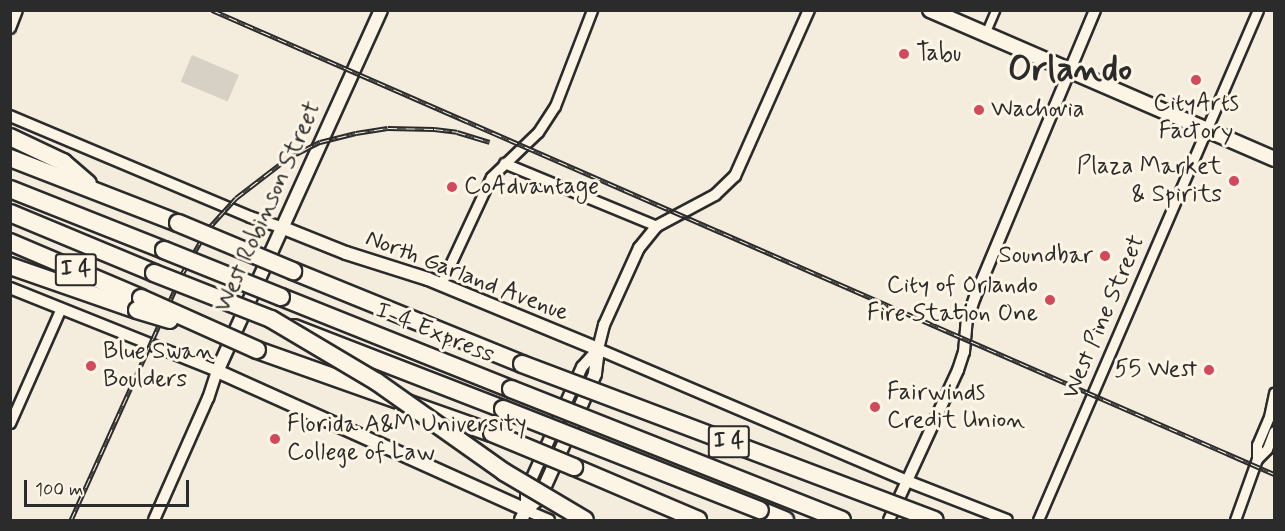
<!DOCTYPE html>
<style>
body{margin:0}
#map{position:relative;width:1285px;height:531px;overflow:hidden;background:#f4edde;font-family:Mynerve,sans-serif}
div>[style]{position:absolute}
.green>*{inset:0;background:#d6d1c4;transform-origin:0 0}
.roads{filter:drop-shadow(2px 0 #2b2b2b) drop-shadow(-2px 0 #2b2b2b) drop-shadow(0 2px #2b2b2b) drop-shadow(0 -2px #2b2b2b)}
.pedestrian>*{height:7px;margin:-3.5px;padding:0 3.5px;transform-origin:3.5px;border-radius:3.5px;background:#fcf5e5}
.minor>*{height:9px;margin:-4.5px;padding:0 4.5px;transform-origin:4.5px;border-radius:4.5px;background:#fcf5e5}
.tertiary>*{height:10px;margin:-5px;padding:0 5px;transform-origin:5px;border-radius:5px;background:#fcf5e5}
.secondary>*{height:12px;margin:-6px;padding:0 6px;transform-origin:6px;border-radius:6px;background:#fcf5e5}
.primary>*{height:14px;margin:-7px;padding:0 7px;transform-origin:7px;border-radius:7px;background:#fcf5e5}
.motorway>*{height:16px;margin:-8px;padding:0 8px;transform-origin:8px;border-radius:8px;background:#fcf5e5}
.rail>*{height:5px;margin-top:-2.5px;transform-origin:0;background:repeating-linear-gradient(90deg,#fcf5e5 0 9px,#2b2b2b 0 18px);box-sizing:border-box;border-block:2px solid #2b2b2b}
.bridges{filter:drop-shadow(2px 0 #2b2b2b) drop-shadow(-2px 0 #2b2b2b) drop-shadow(0 2px #2b2b2b) drop-shadow(0 -2px #2b2b2b)}
.motorway-bridge>*{height:16px;margin:-8px;padding:0 8px;transform-origin:8px;border-radius:8px;background:#fcf5e5}
.dots>*{width:16px;height:16px;translate:-50% -50%;box-sizing:border-box;border:3px solid #fcf5e5;border-radius:50%}
span{translate:-50% -50%;white-space:nowrap;text-align:center;line-height:1.15;-webkit-text-stroke:6px #fcf5e5;paint-order:stroke}
.shield-label span{padding:2px 4px;background:#fcf5e5;border:2px solid;border-radius:4px;-webkit-text-stroke-width:0}
.shield-label{font-size:22px;color:#2b2b2b;font-weight:700}
.poi-label{font-size:24px;color:#2b2b2b}
.left{translate:0 -50%;text-align:left}
.right{translate:-100% -50%;text-align:right}
.street-label{font-size:24px;color:#2b2b2b}
.town-label{font-size:36px;color:#2b2b2b;font-weight:700}
.frame{position:absolute;inset:0;border:12px solid #2b2b2b;pointer-events:none}
.scale{position:absolute;left:24px;top:480px;width:165px;height:27px;box-sizing:border-box;border:3px solid #2b2b2b;border-top:0;padding-left:8px;font-size:18px;line-height:21px;white-space:nowrap;color:#2b2b2b;-webkit-text-stroke:4px #fcf5e5;paint-order:stroke}
</style>
<div id="map">
<div class="green">
<div style="left:192px;top:55px;width:51px;height:29px;rotate:23deg"></div>
</div>
<div class="roads">
<div class="pedestrian">
<div style="left:985px;top:34px;width:26px;rotate:-67deg"></div>
</div>
<div class="minor">
<div style="left:504px;top:163px;width:165px;rotate:22.4deg"></div>
<div style="left:441px;top:284px;width:118px;rotate:-65deg"></div>
<div style="left:491px;top:177px;width:65px;rotate:-43.8deg"></div>
<div style="left:538px;top:132px;width:31px;rotate:-57deg"></div>
<div style="left:555px;top:106px;width:103px;rotate:-68.9deg"></div>
<div style="left:10px;top:423px;width:126px;rotate:-66.1deg"></div>
<div style="left:1257px;top:459px;width:14px;rotate:-45deg"></div>
<div style="left:1267px;top:449px;width:19px;rotate:-69deg"></div>
<div style="left:1038px;top:520px;width:555px;rotate:-66.67deg"></div>
<div style="left:1235px;top:520px;width:65px;rotate:-70.2deg"></div>
<div style="left:1257px;top:459px;width:14px;rotate:-90deg"></div>
<div style="left:1257px;top:445px;width:30px;rotate:-67deg"></div>
<div style="left:1269px;top:417px;width:25px;rotate:-78deg"></div>
</div>
<div class="tertiary">
<div style="left:10px;top:28px;width:19px;rotate:-69deg"></div>
<div style="left:10px;top:116px;width:260px;rotate:22.8deg"></div>
<div style="left:250px;top:217px;width:33px;rotate:18deg"></div>
<div style="left:10px;top:288px;width:223px;rotate:21.8deg"></div>
<div style="left:217px;top:371px;width:28px;rotate:108deg"></div>
<div style="left:208px;top:398px;width:133px;rotate:113.9deg"></div>
<div style="left:598px;top:349px;width:336px;rotate:23.1deg"></div>
<div style="left:907px;top:481px;width:107px;rotate:21.3deg"></div>
<div style="left:549px;top:520px;width:25px;rotate:-157deg"></div>
<div style="left:526px;top:510px;width:19px;rotate:-90deg"></div>
<div style="left:526px;top:491px;width:136px;rotate:-65.7deg"></div>
<div style="left:582px;top:367px;width:24px;rotate:-48deg"></div>
<div style="left:598px;top:349px;width:25px;rotate:-76deg"></div>
<div style="left:604px;top:325px;width:85px;rotate:-65.6deg"></div>
<div style="left:639px;top:248px;width:28px;rotate:-51deg"></div>
<div style="left:657px;top:226px;width:66px;rotate:-28.1deg"></div>
<div style="left:715px;top:195px;width:28px;rotate:-44deg"></div>
<div style="left:735px;top:176px;width:182px;rotate:-66deg"></div>
<div style="left:889px;top:520px;width:165px;rotate:-65.3deg"></div>
<div style="left:958px;top:370px;width:19px;rotate:-72deg"></div>
<div style="left:964px;top:352px;width:32px;rotate:-85deg"></div>
<div style="left:967px;top:320px;width:24px;rotate:-71deg"></div>
<div style="left:975px;top:297px;width:311px;rotate:-67.3deg"></div>
</div>
<div class="secondary">
<div style="left:381px;top:10px;width:397px;rotate:114.4deg"></div>
<div style="left:217px;top:371px;width:339px;rotate:24.2deg"></div>
<div style="left:281px;top:227px;width:70px;rotate:21.8deg"></div>
<div style="left:346px;top:253px;width:86px;rotate:17.6deg"></div>
<div style="left:428px;top:279px;width:184px;rotate:22.4deg"></div>
<div style="left:598px;top:349px;width:25px;rotate:97deg"></div>
<div style="left:595px;top:374px;width:135px;rotate:114.1deg"></div>
<div style="left:540px;top:497px;width:19px;rotate:137deg"></div>
<div style="left:526px;top:510px;width:11px;rotate:117deg"></div>
</div>
<div class="primary">
<div style="left:930px;top:10px;width:375px;rotate:23.4deg"></div>
</div>
<div class="motorway">
<div style="left:10px;top:137px;width:59px;rotate:25.3deg"></div>
<div style="left:63px;top:162px;width:33px;rotate:41deg"></div>
<div style="left:10px;top:158px;width:180px;rotate:21.2deg"></div>
<div style="left:10px;top:189px;width:166px;rotate:21.6deg"></div>
<div style="left:10px;top:213px;width:156px;rotate:22.6deg"></div>
<div style="left:10px;top:242px;width:142px;rotate:23.1deg"></div>
<div style="left:10px;top:266px;width:134px;rotate:19.1deg"></div>
<div style="left:293px;top:271px;width:247px;rotate:22.1deg"></div>
<div style="left:281px;top:297px;width:248px;rotate:21.8deg"></div>
<div style="left:294px;top:328px;width:224px;rotate:21.2deg"></div>
<div style="left:257px;top:350px;width:249px;rotate:19.5deg"></div>
<div style="left:574px;top:467px;width:135px;rotate:23.1deg"></div>
<div style="left:760px;top:510px;width:27px;rotate:22deg"></div>
</div>
</div>
<div class="rail">
<div style="left:212px;top:10px;width:1159px;rotate:23.6deg"></div>
<div style="left:71px;top:520px;width:268px;rotate:-65.7deg"></div>
<div style="left:181px;top:276px;width:53px;rotate:-60.5deg"></div>
<div style="left:207px;top:230px;width:43px;rotate:-47.8deg"></div>
<div style="left:236px;top:198px;width:66px;rotate:-37.6deg"></div>
<div style="left:288px;top:158px;width:36px;rotate:-27deg"></div>
<div style="left:320px;top:142px;width:37px;rotate:-14deg"></div>
<div style="left:356px;top:133px;width:32px;rotate:-9deg"></div>
<div style="left:388px;top:128px;width:46px;rotate:1.2deg"></div>
<div style="left:434px;top:129px;width:23px;rotate:7deg"></div>
<div style="left:457px;top:132px;width:34px;rotate:17deg"></div>
</div>
<div class="bridges">
<div class="motorway-bridge">
<div style="left:178px;top:223px;width:125px;rotate:22.7deg"></div>
<div style="left:164px;top:250px;width:126px;rotate:21.9deg"></div>
<div style="left:154px;top:273px;width:126px;rotate:21.5deg"></div>
<div style="left:271px;top:319px;width:123px;rotate:30.7deg"></div>
<div style="left:377px;top:382px;width:156px;rotate:35.3deg"></div>
<div style="left:504px;top:472px;width:94px;rotate:30.7deg"></div>
<div style="left:141px;top:298px;width:127px;rotate:24.1deg"></div>
<div style="left:137px;top:310px;width:34px;rotate:17deg"></div>
<div style="left:522px;top:364px;width:441px;rotate:20.7deg"></div>
<div style="left:511px;top:389px;width:356px;rotate:21.6deg"></div>
<div style="left:503px;top:409px;width:276px;rotate:21.5deg"></div>
<div style="left:492px;top:433px;width:89px;rotate:22.5deg"></div>
</div>
</div>
<div class="dots">
<div style="left:904px;top:54px;background:#d1495b"></div>
<div style="left:1196px;top:80px;background:#d1495b"></div>
<div style="left:979px;top:110px;background:#d1495b"></div>
<div style="left:1234px;top:181px;background:#d1495b"></div>
<div style="left:452px;top:187px;background:#d1495b"></div>
<div style="left:1105px;top:256px;background:#d1495b"></div>
<div style="left:1050px;top:300px;background:#d1495b"></div>
<div style="left:91px;top:366px;background:#d1495b"></div>
<div style="left:1209px;top:370px;background:#d1495b"></div>
<div style="left:875px;top:407px;background:#d1495b"></div>
<div style="left:275px;top:439px;background:#d1495b"></div>
</div>
<div class="shield-label">
<span style="left:76px;top:270px">I 4</span>
<span style="left:729px;top:442px">I 4</span>
</div>
<div class="poi-label">
<span class="left" style="left:916px;top:54px">Tabu</span>
<span style="left:1196px;top:118px">CityArts<br>Factory</span>
<span class="left" style="left:991px;top:110px">Wachovia</span>
<span class="right" style="left:1222px;top:181px">Plaza Market<br>&amp; Spirits</span>
<span class="left" style="left:464px;top:187px">CoAdvantage</span>
<span class="right" style="left:1093px;top:256px">Soundbar</span>
<span class="right" style="left:1038px;top:300px">City of Orlando<br>Fire Station One</span>
<span class="left" style="left:103px;top:366px">Blue Swan<br>Boulders</span>
<span class="right" style="left:1197px;top:370px">55 West</span>
<span class="left" style="left:887px;top:407px">Fairwinds<br>Credit Union</span>
<span class="left" style="left:287px;top:439px">Florida A&amp;M University<br>College of Law</span>
</div>
<div class="street-label">
<span style="left:268px;top:207px;rotate:-66deg">West Robinson Street</span>
<span style="left:467px;top:276px;rotate:21deg">North Garland Avenue</span>
<span style="left:1104px;top:317px;rotate:-67deg">West Pine Street</span>
<span style="left:435px;top:333px;rotate:22deg">I-4 Express</span>
</div>
<div class="town-label">
<span style="left:1070px;top:71px">Orlando</span>
</div>
<div class="frame"></div>
<div class="scale">100 m</div>
</div>
